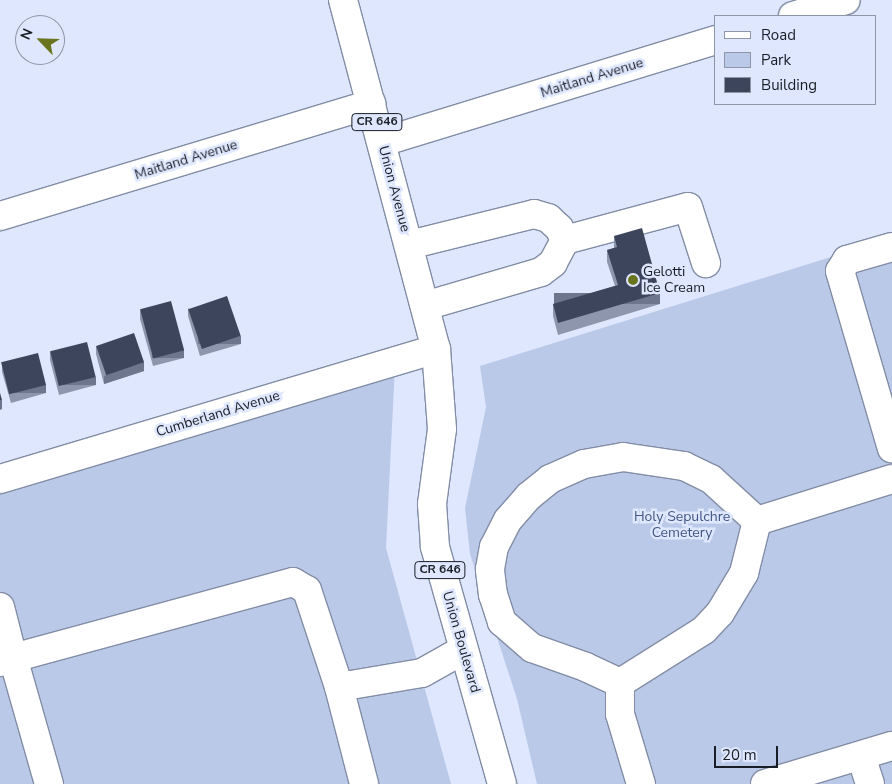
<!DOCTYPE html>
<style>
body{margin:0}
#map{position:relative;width:892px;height:784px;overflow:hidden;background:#dee7fd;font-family:"Nunito Sans",sans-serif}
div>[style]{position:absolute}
.green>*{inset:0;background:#bbc9e8}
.roads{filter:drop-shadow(1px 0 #828da5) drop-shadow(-1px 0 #828da5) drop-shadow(0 1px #828da5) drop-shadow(0 -1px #828da5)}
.minor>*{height:28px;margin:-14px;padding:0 14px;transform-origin:14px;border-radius:14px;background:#fff}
.major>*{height:28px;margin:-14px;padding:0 14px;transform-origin:14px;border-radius:14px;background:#fff}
.wall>*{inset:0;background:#8d96ac}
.shaded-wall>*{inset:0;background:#6d768c;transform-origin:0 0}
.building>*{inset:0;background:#3c455b;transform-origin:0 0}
.dots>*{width:14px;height:14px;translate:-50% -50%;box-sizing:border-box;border:2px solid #dee7fd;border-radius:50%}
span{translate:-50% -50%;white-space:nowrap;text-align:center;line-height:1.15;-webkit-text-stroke:5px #dee7fd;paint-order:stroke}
.shield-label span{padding:1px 4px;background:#dee7fd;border:1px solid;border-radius:4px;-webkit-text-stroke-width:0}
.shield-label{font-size:12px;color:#191d26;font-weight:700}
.street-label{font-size:14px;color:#191d26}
.poi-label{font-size:14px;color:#191d26}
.left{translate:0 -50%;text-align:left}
.park-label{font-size:14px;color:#435684}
.legend{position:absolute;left:714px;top:15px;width:162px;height:90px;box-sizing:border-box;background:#dee7fd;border:1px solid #8f96a7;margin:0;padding:6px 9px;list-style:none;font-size:15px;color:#191d26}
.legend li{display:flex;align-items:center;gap:10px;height:25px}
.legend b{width:25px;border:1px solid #8f96a7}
.north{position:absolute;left:15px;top:15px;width:50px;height:50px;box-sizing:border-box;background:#dee7fd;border:1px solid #8f96a7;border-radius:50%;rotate:294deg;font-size:14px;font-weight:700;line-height:20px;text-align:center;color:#191d26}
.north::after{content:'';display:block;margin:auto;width:18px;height:22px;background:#6b751f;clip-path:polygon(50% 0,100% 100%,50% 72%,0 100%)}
.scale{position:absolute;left:714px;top:746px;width:64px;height:22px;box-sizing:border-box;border:2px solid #191d26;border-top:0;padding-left:6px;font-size:15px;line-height:18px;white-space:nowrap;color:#191d26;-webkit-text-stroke:4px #dee7fd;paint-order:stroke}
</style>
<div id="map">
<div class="green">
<div style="clip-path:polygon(892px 238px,892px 784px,537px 784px,517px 699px,470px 554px,465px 508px,486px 407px,480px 366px)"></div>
<div style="clip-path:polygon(395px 365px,386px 548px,451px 784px,0 784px,0 479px)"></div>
</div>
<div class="roads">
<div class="minor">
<div style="left:793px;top:16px;width:55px;rotate:-16.8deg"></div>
<div style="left:382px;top:142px;width:349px;rotate:-17deg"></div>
<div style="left:0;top:216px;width:388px;rotate:-16.8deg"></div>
<div style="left:565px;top:240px;width:127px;rotate:-15deg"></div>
<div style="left:688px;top:207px;width:59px;rotate:72.2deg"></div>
<div style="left:409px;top:245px;width:129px;rotate:-13.9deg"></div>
<div style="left:534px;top:214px;width:15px;rotate:16deg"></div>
<div style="left:548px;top:218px;width:15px;rotate:42deg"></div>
<div style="left:559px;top:228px;width:13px;rotate:63deg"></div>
<div style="left:565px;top:240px;width:26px;rotate:118deg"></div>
<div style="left:553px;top:263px;width:15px;rotate:143deg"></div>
<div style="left:541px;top:272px;width:121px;rotate:163.7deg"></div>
<div style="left:892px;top:247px;width:47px;rotate:163.9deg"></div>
<div style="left:847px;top:260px;width:13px;rotate:122deg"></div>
<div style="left:840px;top:271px;width:185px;rotate:73.7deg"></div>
<div style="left:0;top:479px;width:455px;rotate:-16.6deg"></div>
<div style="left:757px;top:521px;width:141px;rotate:-17.3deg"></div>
<div style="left:0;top:607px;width:53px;rotate:75.7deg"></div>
<div style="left:13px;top:658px;width:14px;rotate:163deg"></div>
<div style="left:620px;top:683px;width:38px;rotate:-155deg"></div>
<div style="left:586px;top:667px;width:57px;rotate:-160.6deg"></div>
<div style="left:532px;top:648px;width:40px;rotate:-139deg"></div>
<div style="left:502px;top:622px;width:28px;rotate:-108deg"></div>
<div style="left:493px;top:595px;width:26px;rotate:-97deg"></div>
<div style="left:490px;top:569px;width:22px;rotate:-80deg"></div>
<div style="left:494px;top:547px;width:30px;rotate:-63deg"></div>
<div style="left:508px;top:520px;width:32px;rotate:-49deg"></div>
<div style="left:529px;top:496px;width:27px;rotate:-39deg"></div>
<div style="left:550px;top:479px;width:37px;rotate:-24deg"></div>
<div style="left:584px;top:464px;width:40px;rotate:-10deg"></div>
<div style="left:623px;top:457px;width:62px;rotate:8.4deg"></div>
<div style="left:684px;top:466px;width:30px;rotate:26deg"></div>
<div style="left:711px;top:479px;width:62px;rotate:42.4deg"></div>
<div style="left:620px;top:683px;width:99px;rotate:-32.2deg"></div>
<div style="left:704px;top:630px;width:23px;rotate:-47deg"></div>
<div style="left:720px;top:613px;width:47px;rotate:-59deg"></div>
<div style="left:744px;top:573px;width:54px;rotate:-76deg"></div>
<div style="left:620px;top:683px;width:31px;rotate:90deg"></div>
<div style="left:620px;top:714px;width:73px;rotate:73.3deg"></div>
<div style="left:339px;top:687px;width:84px;rotate:-9.6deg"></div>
<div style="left:422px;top:673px;width:47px;rotate:-29.3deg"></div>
<div style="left:861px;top:756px;width:29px;rotate:72deg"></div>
<div style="left:49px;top:784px;width:131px;rotate:-105.9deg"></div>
<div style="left:13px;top:658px;width:290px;rotate:-15.2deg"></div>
<div style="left:293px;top:582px;width:16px;rotate:30deg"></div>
<div style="left:307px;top:590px;width:102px;rotate:71.7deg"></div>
<div style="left:339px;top:687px;width:100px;rotate:75.5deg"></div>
<div style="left:765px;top:784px;width:133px;rotate:-16.7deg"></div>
</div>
<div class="major">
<div style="left:343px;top:0;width:361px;rotate:75.1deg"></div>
<div style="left:436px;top:349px;width:80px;rotate:85.7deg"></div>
<div style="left:442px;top:429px;width:76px;rotate:97.6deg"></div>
<div style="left:432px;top:504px;width:43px;rotate:86deg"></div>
<div style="left:435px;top:547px;width:246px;rotate:74.2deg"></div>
</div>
</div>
<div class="wall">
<div style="clip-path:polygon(614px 236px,660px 304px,558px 335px,553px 316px,553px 304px,615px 286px,607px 262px,607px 250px,614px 248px)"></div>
<div style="clip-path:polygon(188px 308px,241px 344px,200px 356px,188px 316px)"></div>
<div style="clip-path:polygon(140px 310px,184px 358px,153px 366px,140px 319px)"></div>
<div style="clip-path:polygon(96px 346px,144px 371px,104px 384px,96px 354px)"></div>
<div style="clip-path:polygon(50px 352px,96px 385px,59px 395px,50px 360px)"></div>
<div style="clip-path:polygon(2px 364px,46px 393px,11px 403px,2px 372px)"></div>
</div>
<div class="shaded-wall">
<div style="left:660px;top:293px;width:11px;height:106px;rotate:90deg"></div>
<div style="left:241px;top:336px;width:8px;height:43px;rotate:90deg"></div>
<div style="left:184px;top:350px;width:8px;height:32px;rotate:90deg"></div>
<div style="clip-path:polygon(144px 362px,144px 371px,104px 384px,104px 376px)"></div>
<div style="left:96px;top:377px;width:8px;height:38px;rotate:90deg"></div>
<div style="left:46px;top:385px;width:8px;height:36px;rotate:90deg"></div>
<div style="clip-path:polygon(2px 400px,2px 409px,0 410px,0 401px)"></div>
</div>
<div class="building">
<div style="clip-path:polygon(642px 228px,660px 293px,558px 323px,553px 304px,618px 285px,607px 250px,617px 247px,614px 236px)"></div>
<div style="left:227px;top:296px;width:42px;height:41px;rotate:71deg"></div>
<div style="left:171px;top:301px;width:51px;height:32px;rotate:75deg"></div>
<div style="left:134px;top:333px;width:31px;height:40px;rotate:71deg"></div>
<div style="left:87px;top:342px;width:36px;height:38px;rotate:76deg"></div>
<div style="left:38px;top:353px;width:33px;height:38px;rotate:76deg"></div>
<div style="clip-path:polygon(0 393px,2px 400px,0 401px)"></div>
</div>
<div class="dots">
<div style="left:633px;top:280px;background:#6b751f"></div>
</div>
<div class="shield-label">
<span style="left:377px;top:122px">CR 646</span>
<span style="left:440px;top:570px">CR 646</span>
</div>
<div class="street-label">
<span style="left:592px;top:78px;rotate:-17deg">Maitland Avenue</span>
<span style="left:186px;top:160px;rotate:-17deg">Maitland Avenue</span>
<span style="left:394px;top:189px;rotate:75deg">Union Avenue</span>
<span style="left:218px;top:414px;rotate:-17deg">Cumberland Avenue</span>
<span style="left:461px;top:642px;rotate:74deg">Union Boulevard</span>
</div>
<div class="poi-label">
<span class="left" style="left:643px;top:280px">Gelotti<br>Ice Cream</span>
</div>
<div class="park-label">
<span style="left:682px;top:525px">Holy Sepulchre<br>Cemetery</span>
</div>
<ul class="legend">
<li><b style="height:6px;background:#fff"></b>Road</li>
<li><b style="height:14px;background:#bbc9e8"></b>Park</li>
<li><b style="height:14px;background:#3c455b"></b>Building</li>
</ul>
<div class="north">N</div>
<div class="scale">20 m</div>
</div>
